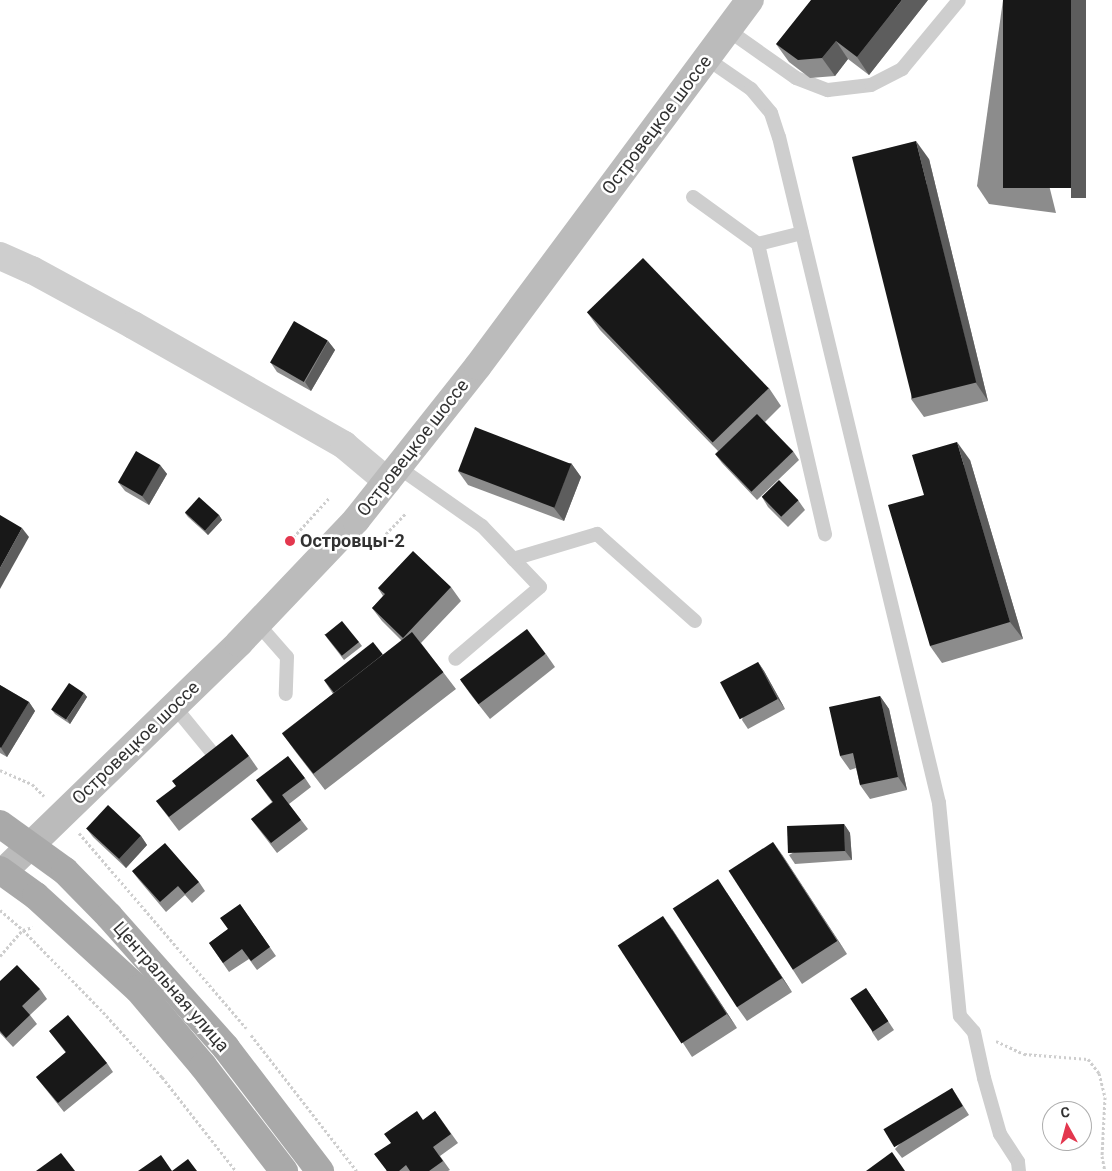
<!DOCTYPE html>
<meta charset="utf-8">
<style>
body{margin:0}
#map{position:relative;width:1112px;height:1171px;overflow:hidden;background:#fff;font-family:Roboto,sans-serif}
div>[style]{position:absolute}
.path>*{height:3px;margin-top:-1.5px;transform-origin:0;background:repeating-linear-gradient(90deg,#cecece 0 2.5px,transparent 0 5px)}
.lane>*{height:14px;margin:-7px;padding:0 7px;transform-origin:7px;border-radius:7px;background:#cecece}
.street>*{height:28px;margin:-14px;padding:0 14px;transform-origin:14px;border-radius:14px;background:#cecece}
.secondary>*{height:28px;margin:-14px;padding:0 14px;transform-origin:14px;border-radius:14px;background:#bbb}
.primary>*{height:28px;margin:-14px;padding:0 14px;transform-origin:14px;border-radius:14px;background:#a9a9a9}
.wall>*{inset:0;background:#8c8c8c}
.shaded-wall>*{inset:0;background:#5d5d5d;transform-origin:0 0}
.building>*{inset:0;background:#181818;transform-origin:0 0}
.dots>*{width:14px;height:14px;translate:-50% -50%;box-sizing:border-box;border:2px solid #fff;border-radius:50%}
span{translate:-50% -50%;white-space:nowrap;text-align:center;line-height:1.15;-webkit-text-stroke:5px #fff;paint-order:stroke}
.street-label{font-size:18px;color:#313131}
.poi-label{font-size:18px;color:#313131;font-weight:700}
.left{translate:0 -50%;text-align:left}
.north{position:absolute;left:1042px;top:1101px;width:50px;height:50px;box-sizing:border-box;background:#fff;border:1px solid #adadad;border-radius:50%;rotate:353deg;font-size:14px;font-weight:700;line-height:20px;text-align:center;color:#313131}
.north::after{content:'';display:block;margin:auto;width:18px;height:22px;background:#e3374e;clip-path:polygon(50% 0,100% 100%,50% 72%,0 100%)}
</style>
<div id="map">
<div class="path">
<div style="left:290px;top:541px;width:59px;rotate:-47.7deg"></div>
<div style="left:379px;top:541px;width:39px;rotate:-46deg"></div>
<div style="left:0;top:770px;width:35px;rotate:24deg"></div>
<div style="left:32px;top:784px;width:17px;rotate:45deg"></div>
<div style="left:79px;top:833px;width:257px;rotate:49.4deg"></div>
<div style="left:0;top:910px;width:30px;rotate:41deg"></div>
<div style="left:23px;top:930px;width:115px;rotate:45.7deg"></div>
<div style="left:103px;top:1012px;width:88px;rotate:47.8deg"></div>
<div style="left:162px;top:1077px;width:120px;rotate:51.8deg"></div>
<div style="left:0;top:956px;width:35px;rotate:-49deg"></div>
<div style="left:23px;top:930px;width:10px;rotate:-17deg"></div>
<div style="left:251px;top:1035px;width:172px;rotate:52.1deg"></div>
<div style="left:996px;top:1041px;width:31px;rotate:25deg"></div>
<div style="left:1024px;top:1054px;width:64px;rotate:4.5deg"></div>
<div style="left:1088px;top:1059px;width:18px;rotate:52deg"></div>
<div style="left:1099px;top:1073px;width:25px;rotate:76deg"></div>
<div style="left:1105px;top:1097px;width:59px;rotate:92.9deg"></div>
<div style="left:1102px;top:1156px;width:15px;rotate:79deg"></div>
</div>
<div class="lane">
<div style="left:728px;top:30px;width:83px;rotate:35.2deg"></div>
<div style="left:796px;top:78px;width:34px;rotate:21deg"></div>
<div style="left:828px;top:90px;width:43px;rotate:-6.6deg"></div>
<div style="left:871px;top:85px;width:35px;rotate:-27deg"></div>
<div style="left:902px;top:69px;width:89px;rotate:-50.4deg"></div>
<div style="left:706px;top:58px;width:55px;rotate:34.6deg"></div>
<div style="left:751px;top:89px;width:31px;rotate:50deg"></div>
<div style="left:771px;top:113px;width:25px;rotate:72deg"></div>
<div style="left:779px;top:137px;width:685px;rotate:76.49deg"></div>
<div style="left:939px;top:803px;width:214px;rotate:84.4deg"></div>
<div style="left:960px;top:1016px;width:21px;rotate:49deg"></div>
<div style="left:974px;top:1032px;width:47px;rotate:77.7deg"></div>
<div style="left:984px;top:1078px;width:58px;rotate:74.1deg"></div>
<div style="left:1000px;top:1134px;width:33px;rotate:57deg"></div>
<div style="left:1018px;top:1162px;width:9px;rotate:84deg"></div>
<div style="left:693px;top:197px;width:80px;rotate:35.9deg"></div>
<div style="left:802px;top:233px;width:45px;rotate:166deg"></div>
<div style="left:758px;top:244px;width:298px;rotate:77deg"></div>
<div style="left:398px;top:467px;width:103px;rotate:35.1deg"></div>
<div style="left:482px;top:526px;width:84px;rotate:46.4deg"></div>
<div style="left:540px;top:587px;width:111px;rotate:139.7deg"></div>
<div style="left:513px;top:559px;width:88px;rotate:-16.6deg"></div>
<div style="left:597px;top:534px;width:131px;rotate:41.6deg"></div>
<div style="left:257px;top:623px;width:45px;rotate:48.6deg"></div>
<div style="left:287px;top:657px;width:37px;rotate:92deg"></div>
<div style="left:174px;top:706px;width:57px;rotate:50.7deg"></div>
</div>
<div class="street">
<div style="left:0;top:256px;width:35px;rotate:24deg"></div>
<div style="left:32px;top:270px;width:115px;rotate:28.6deg"></div>
<div style="left:133px;top:325px;width:243px;rotate:29.6deg"></div>
<div style="left:344px;top:445px;width:56px;rotate:39.9deg"></div>
</div>
<div class="secondary">
<div style="left:3px;top:872px;width:329px;rotate:-44.1deg"></div>
<div style="left:239px;top:643px;width:170px;rotate:-46.4deg"></div>
<div style="left:356px;top:520px;width:196px;rotate:-51.6deg"></div>
<div style="left:478px;top:366px;width:456px;rotate:-53.4deg"></div>
</div>
<div class="primary">
<div style="left:0;top:824px;width:80px;rotate:35.9deg"></div>
<div style="left:65px;top:871px;width:63px;rotate:45.6deg"></div>
<div style="left:109px;top:916px;width:176px;rotate:48.4deg"></div>
<div style="left:226px;top:1048px;width:155px;rotate:52.6deg"></div>
<div style="left:0;top:870px;width:44px;rotate:35.8deg"></div>
<div style="left:36px;top:896px;width:138px;rotate:42.4deg"></div>
<div style="left:138px;top:989px;width:101px;rotate:49.8deg"></div>
<div style="left:203px;top:1066px;width:133px;rotate:52.4deg"></div>
</div>
<div class="wall">
<div style="clip-path:polygon(928px 0,869px 75px,848px 59px,835px 76px,810px 78px,789px 62px,776px 44px)"></div>
<div style="clip-path:polygon(1003px 0,1056px 213px,989px 204px,977px 186px)"></div>
<div style="clip-path:polygon(929px 159px,988px 401px,924px 417px,911px 399px)"></div>
<div style="clip-path:polygon(587px 312px,769px 388px,781px 406px,765px 422px,793px 451px,799px 460px,757px 500px,722px 463px,715px 454px,718px 451px,600px 330px)"></div>
<div style="clip-path:polygon(328px 341px,335px 350px,311px 391px,277px 372px,271px 363px)"></div>
<div style="clip-path:polygon(970px 460px,1023px 639px,942px 663px,930px 646px,924px 495px)"></div>
<div style="clip-path:polygon(571px 463px,581px 477px,564px 521px,468px 485px,458px 471px)"></div>
<div style="clip-path:polygon(160px 465px,167px 474px,149px 505px,125px 491px,118px 482px)"></div>
<div style="clip-path:polygon(762px 497px,798px 500px,805px 510px,788px 527px,768px 507px)"></div>
<div style="clip-path:polygon(185px 513px,219px 515px,222px 520px,208px 535px,188px 517px)"></div>
<div style="clip-path:polygon(451px 587px,461px 601px,421px 643px,443px 672px,456px 689px,325px 790px,295px 751px,282px 733px,333px 694px,324px 680px,383px 655px,402px 641px,382px 621px,372px 608px,383px 596px,378px 588px)"></div>
<div style="clip-path:polygon(324px 634px,359px 642px,362px 646px,344px 660px)"></div>
<div style="clip-path:polygon(546px 654px,555px 667px,490px 719px,471px 695px,461px 681px)"></div>
<div style="clip-path:polygon(758px 662px,764px 671px,785px 709px,748px 729px,742px 720px)"></div>
<div style="clip-path:polygon(0 685px,29px 702px,35px 711px,7px 757px,0 753px)"></div>
<div style="clip-path:polygon(84px 693px,87px 697px,70px 724px,55px 714px,52px 710px)"></div>
<div style="clip-path:polygon(880px 696px,889px 709px,907px 790px,870px 799px,860px 785px,856px 768px,850px 770px,840px 756px)"></div>
<div style="clip-path:polygon(249px 756px,258px 769px,179px 831px,156px 801px)"></div>
<div style="clip-path:polygon(305px 778px,311px 787px,289px 804px,308px 829px,277px 853px,251px 819px,272px 802px,256px 780px)"></div>
<div style="clip-path:polygon(844px 824px,850px 833px,852px 860px,795px 864px,789px 855px)"></div>
<div style="clip-path:polygon(86px 828px,141px 836px,147px 845px,126px 868px,93px 837px)"></div>
<div style="clip-path:polygon(773px 842px,847px 954px,802px 984px,793px 970px)"></div>
<div style="clip-path:polygon(132px 871px,199px 882px,205px 891px,192px 903px,185px 895px,166px 912px,139px 880px)"></div>
<div style="clip-path:polygon(727px 893px,792px 992px,747px 1021px,737px 1007px)"></div>
<div style="clip-path:polygon(240px 904px,276px 956px,257px 970px,249px 959px,229px 972px,209px 943px,228px 929px)"></div>
<div style="clip-path:polygon(672px 929px,737px 1028px,692px 1057px,683px 1043px)"></div>
<div style="clip-path:polygon(0 981px,40px 989px,47px 999px,30px 1015px,37px 1024px,13px 1047px,0 1033px)"></div>
<div style="clip-path:polygon(866px 988px,894px 1030px,878px 1041px,872px 1032px)"></div>
<div style="clip-path:polygon(49px 1031px,107px 1063px,113px 1072px,64px 1112px,36px 1077px,66px 1053px)"></div>
<div style="clip-path:polygon(952px 1088px,969px 1115px,902px 1158px,895px 1149px)"></div>
<div style="clip-path:polygon(435px 1111px,458px 1143px,440px 1156px,450px 1170px,448px 1171px,386px 1171px,423px 1120px)"></div>
</div>
<div class="shaded-wall">
<div style="clip-path:polygon(902px 0,928px 0,869px 75px,857px 57px)"></div>
<div style="left:1071px;top:0;width:15px;height:198px"></div>
<div style="clip-path:polygon(836px 41px,848px 59px,835px 76px,822px 58px)"></div>
<div style="clip-path:polygon(916px 141px,929px 159px,988px 401px,976px 383px)"></div>
<div style="clip-path:polygon(328px 341px,335px 350px,311px 391px,305px 382px)"></div>
<div style="clip-path:polygon(957px 442px,970px 460px,1023px 639px,1010px 622px)"></div>
<div style="clip-path:polygon(571px 463px,581px 477px,564px 521px,554px 508px)"></div>
<div style="clip-path:polygon(160px 465px,167px 474px,149px 505px,142px 496px)"></div>
<div style="clip-path:polygon(219px 515px,222px 520px,208px 535px,205px 531px)"></div>
<div style="clip-path:polygon(22px 528px,29px 537px,0 589px,0 568px)"></div>
<div style="clip-path:polygon(758px 662px,764px 671px,785px 709px,778px 699px)"></div>
<div style="clip-path:polygon(84px 693px,87px 697px,70px 724px,67px 719px)"></div>
<div style="clip-path:polygon(880px 696px,889px 709px,907px 790px,898px 777px)"></div>
<div style="clip-path:polygon(29px 702px,35px 711px,7px 757px,1px 748px)"></div>
<div style="clip-path:polygon(844px 824px,850px 833px,852px 860px,845px 851px)"></div>
<div style="clip-path:polygon(141px 836px,147px 845px,126px 868px,119px 859px)"></div>
<div style="clip-path:polygon(773px 842px,783px 856px,847px 954px,838px 941px)"></div>
<div style="clip-path:polygon(718px 879px,727px 893px,792px 992px,782px 978px)"></div>
<div style="clip-path:polygon(663px 916px,672px 929px,737px 1028px,727px 1014px)"></div>
</div>
<div class="building">
<div style="clip-path:polygon(811px 0,902px 0,857px 57px,836px 41px,822px 58px,798px 60px,776px 44px)"></div>
<div style="left:1003px;top:0;width:68px;height:188px"></div>
<div style="left:916px;top:141px;width:249px;height:66px;rotate:76deg"></div>
<div style="left:643px;top:258px;width:181px;height:78px;rotate:46deg"></div>
<div style="left:294px;top:321px;width:39px;height:48px;rotate:30deg"></div>
<div style="left:757px;top:414px;width:52px;height:58px;rotate:46deg"></div>
<div style="left:475px;top:427px;width:103px;height:47px;rotate:21deg"></div>
<div style="clip-path:polygon(957px 442px,1010px 622px,930px 646px,888px 505px,924px 495px,912px 455px)"></div>
<div style="left:136px;top:451px;width:28px;height:36px;rotate:30deg"></div>
<div style="left:779px;top:480px;width:28px;height:24px;rotate:46deg"></div>
<div style="left:199px;top:497px;width:27px;height:21px;rotate:42deg"></div>
<div style="clip-path:polygon(0 515px,22px 528px,0 568px)"></div>
<div style="clip-path:polygon(413px 551px,451px 587px,403px 638px,372px 608px,385px 594px,378px 588px)"></div>
<div style="left:342px;top:621px;width:27px;height:22px;rotate:51deg"></div>
<div style="left:527px;top:629px;width:31px;height:84px;rotate:53deg"></div>
<div style="left:412px;top:632px;width:51px;height:165px;rotate:52deg"></div>
<div style="left:373px;top:642px;width:16px;height:62px;rotate:52deg"></div>
<div style="left:758px;top:662px;width:42px;height:43px;rotate:62deg"></div>
<div style="left:69px;top:683px;width:18px;height:32px;rotate:34deg"></div>
<div style="clip-path:polygon(0 685px,29px 702px,1px 748px,0 747px)"></div>
<div style="clip-path:polygon(880px 696px,898px 777px,860px 785px,853px 753px,840px 756px,829px 707px)"></div>
<div style="clip-path:polygon(232px 734px,249px 756px,169px 817px,156px 801px,176px 786px,172px 781px)"></div>
<div style="clip-path:polygon(288px 756px,305px 778px,282px 795px,301px 820px,271px 843px,251px 819px,273px 802px,256px 780px)"></div>
<div style="left:108px;top:805px;width:45px;height:32px;rotate:43deg"></div>
<div style="left:844px;top:824px;width:27px;height:57px;rotate:88deg"></div>
<div style="left:773px;top:842px;width:118px;height:53px;rotate:57deg"></div>
<div style="clip-path:polygon(165px 843px,199px 882px,185px 894px,178px 886px,160px 902px,132px 871px)"></div>
<div style="left:718px;top:879px;width:118px;height:54px;rotate:57deg"></div>
<div style="clip-path:polygon(240px 904px,270px 947px,251px 961px,242px 949px,223px 963px,209px 943px,228px 929px,220px 918px)"></div>
<div style="left:663px;top:916px;width:117px;height:54px;rotate:57deg"></div>
<div style="clip-path:polygon(17px 965px,40px 989px,22px 1006px,30px 1015px,6px 1038px,0 1031px,0 981px)"></div>
<div style="left:866px;top:988px;width:40px;height:19px;rotate:56deg"></div>
<div style="clip-path:polygon(68px 1015px,107px 1063px,58px 1103px,36px 1077px,66px 1052px,49px 1031px)"></div>
<div style="left:952px;top:1088px;width:21px;height:80px;rotate:59deg"></div>
<div style="clip-path:polygon(417px 1111px,423px 1120px,435px 1111px,451px 1134px,433px 1147px,443px 1161px,429px 1171px,410px 1171px,406px 1165px,399px 1171px,387px 1171px,374px 1154px,391px 1143px,384px 1134px)"></div>
<div style="clip-path:polygon(892px 1152px,905px 1171px,866px 1171px)"></div>
<div style="clip-path:polygon(61px 1153px,75px 1171px,36px 1171px)"></div>
<div style="clip-path:polygon(161px 1155px,172px 1171px,188px 1159px,197px 1171px,138px 1171px)"></div>
</div>
<div class="dots">
<div style="left:290px;top:541px;background:#e3374e"></div>
</div>
<div class="street-label">
<span style="left:657px;top:125px;rotate:-53deg">Островецкое шоссе</span>
<span style="left:413px;top:448px;rotate:-52deg">Островецкое шоссе</span>
<span style="left:136px;top:743px;rotate:-44deg">Островецкое шоссе</span>
<span style="left:171px;top:987px;rotate:49deg">Центральная улица</span>
</div>
<div class="poi-label">
<span class="left" style="left:300px;top:541px">Островцы-2</span>
</div>
<div class="north">С</div>
</div>
